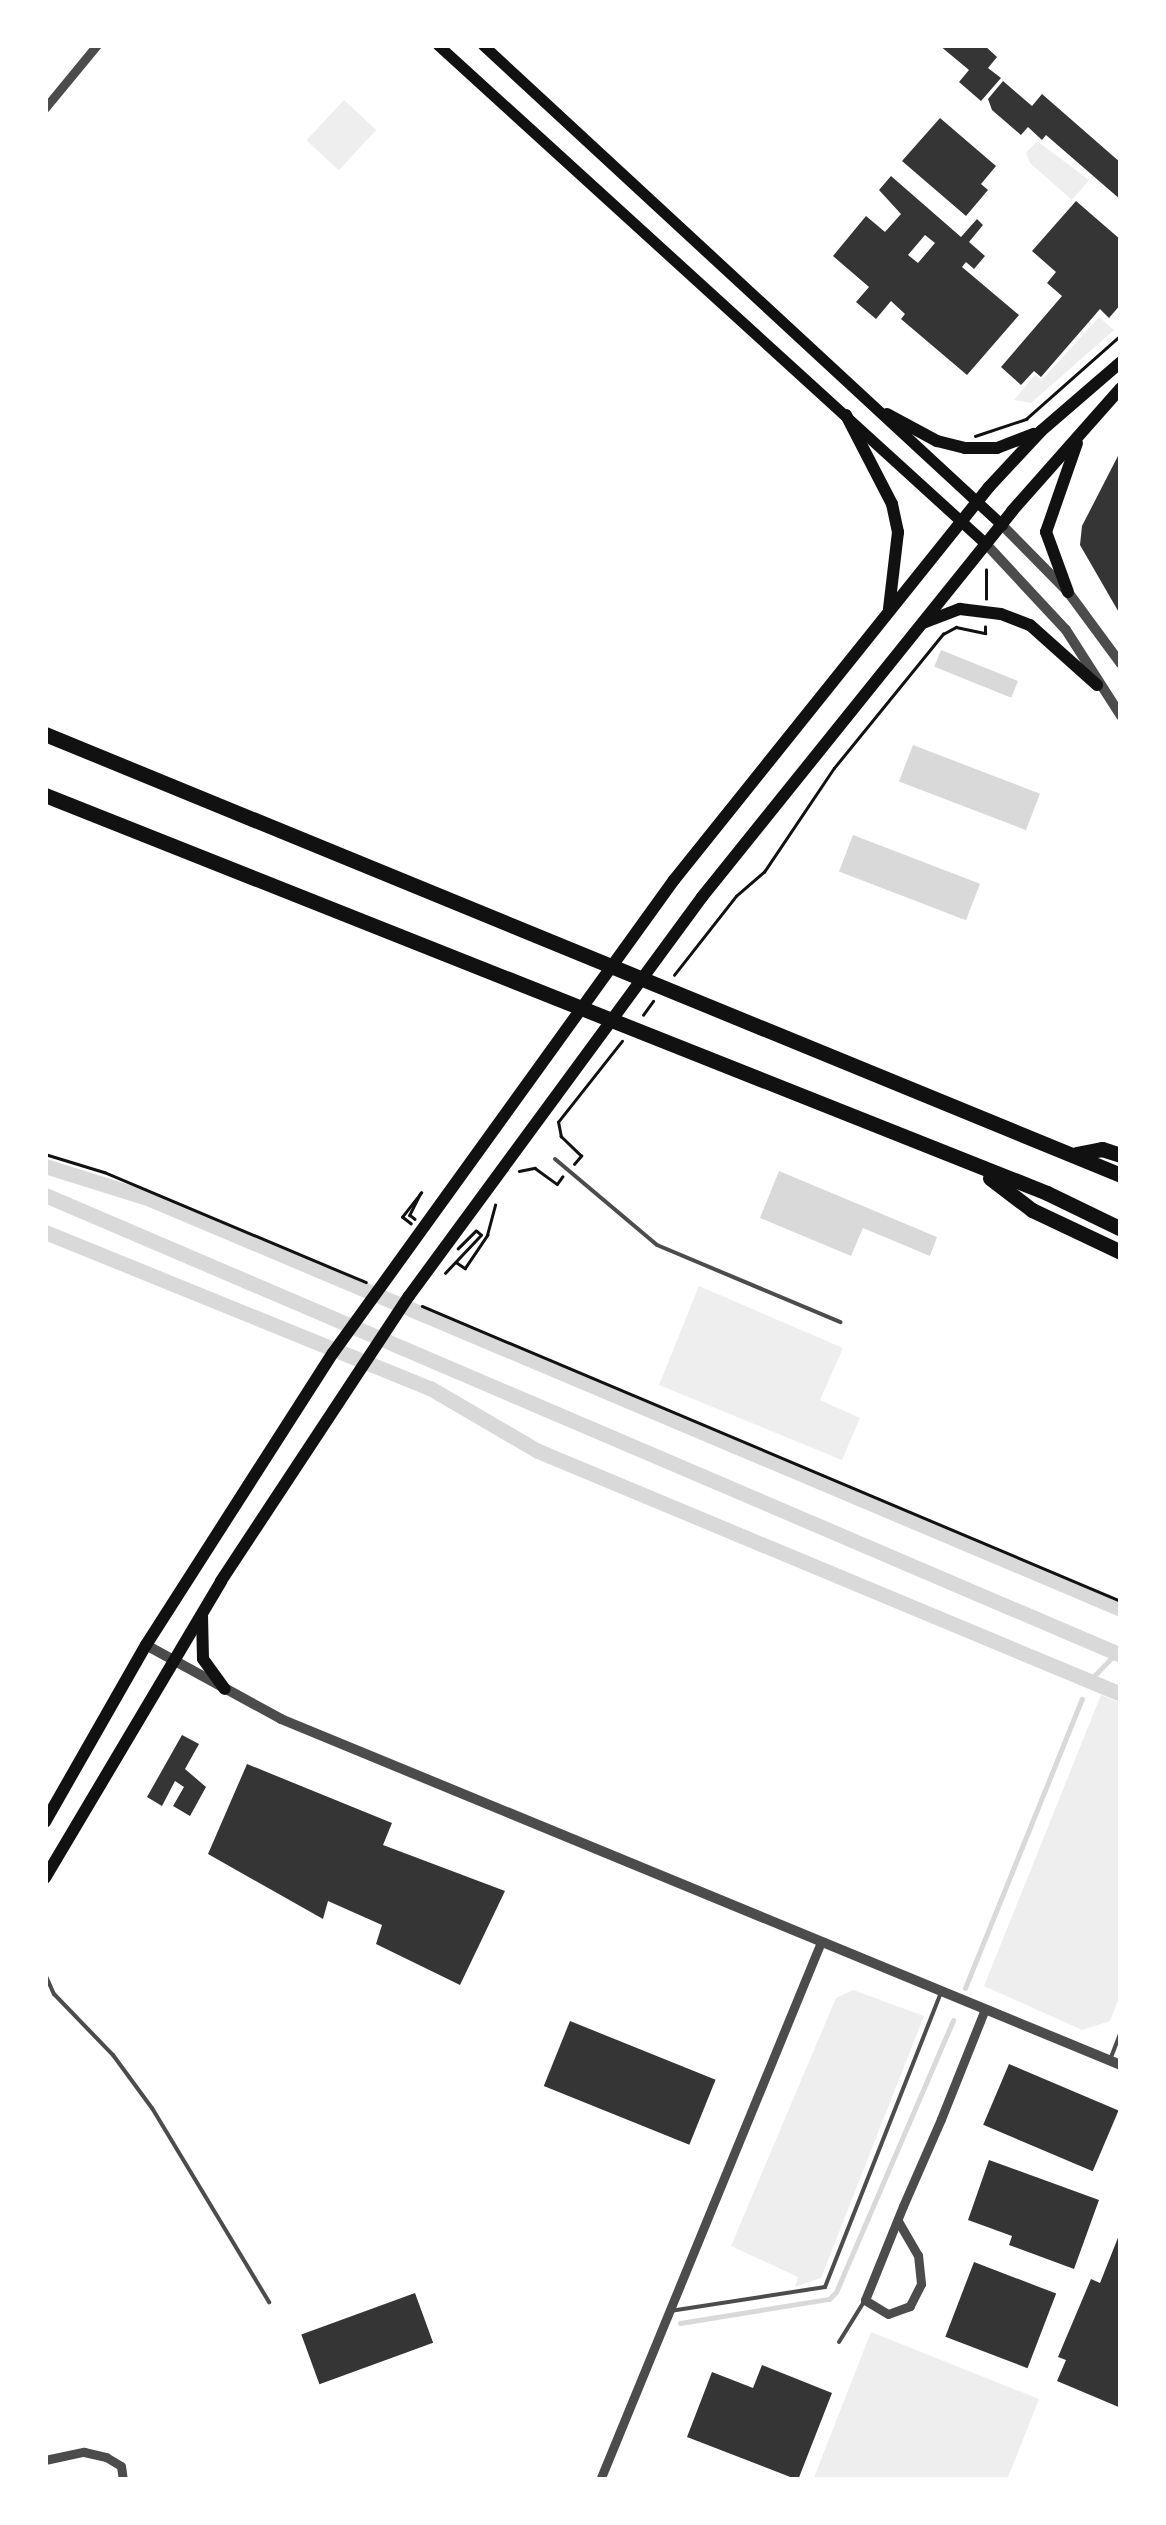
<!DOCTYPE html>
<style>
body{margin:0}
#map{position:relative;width:1166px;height:2525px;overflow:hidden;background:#fff;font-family:"DejaVu Sans",sans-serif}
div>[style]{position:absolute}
.green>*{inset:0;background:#eee;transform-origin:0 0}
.water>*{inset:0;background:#d9d9d9;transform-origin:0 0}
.stream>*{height:5px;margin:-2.5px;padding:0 2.5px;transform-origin:2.5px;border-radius:2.5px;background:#d9d9d9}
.canal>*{height:15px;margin:-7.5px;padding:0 7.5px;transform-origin:7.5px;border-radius:7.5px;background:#d9d9d9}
.building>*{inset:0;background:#353535;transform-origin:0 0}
.path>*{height:2.5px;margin:-1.25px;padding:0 1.25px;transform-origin:1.25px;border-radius:1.25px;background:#111}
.service>*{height:4px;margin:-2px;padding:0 2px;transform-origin:2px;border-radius:2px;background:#4c4c4c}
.minor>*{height:9px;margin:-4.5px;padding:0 4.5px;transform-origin:4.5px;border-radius:4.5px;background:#4c4c4c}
.tertiary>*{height:10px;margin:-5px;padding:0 5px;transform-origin:5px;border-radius:5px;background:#4c4c4c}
.secondary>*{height:11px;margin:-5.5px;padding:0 5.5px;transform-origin:5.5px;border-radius:5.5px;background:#111}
.primary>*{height:12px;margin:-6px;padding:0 6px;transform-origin:6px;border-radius:6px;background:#111}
.motorway>*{height:15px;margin:-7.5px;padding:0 7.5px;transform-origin:7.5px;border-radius:7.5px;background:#111}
span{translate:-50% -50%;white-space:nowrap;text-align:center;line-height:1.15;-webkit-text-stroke:9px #fff;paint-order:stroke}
.frame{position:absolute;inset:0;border:48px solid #fff;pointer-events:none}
</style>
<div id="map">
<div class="green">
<div style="left:344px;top:100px;width:44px;height:55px;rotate:43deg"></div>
<div style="clip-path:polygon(1037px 141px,1089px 180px,1072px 200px,1030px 163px,1026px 153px)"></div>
<div style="clip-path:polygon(1099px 317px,1114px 330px,1031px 403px,1014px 400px,1035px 375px,1042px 380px)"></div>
<div style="clip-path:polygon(699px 1286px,843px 1348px,820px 1400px,860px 1418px,842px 1460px,659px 1385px)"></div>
<div style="clip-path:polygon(1101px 1695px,1121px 1703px,1121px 1993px,1110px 2021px,1082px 2030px,984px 1986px)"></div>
<div style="clip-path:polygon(853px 1990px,924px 2016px,821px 2278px,795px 2287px,798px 2277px,731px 2246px,836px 1998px)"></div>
<div style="clip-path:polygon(871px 2332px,1039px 2399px,1007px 2480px,813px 2480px)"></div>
</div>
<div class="water">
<div style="left:941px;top:650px;width:83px;height:18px;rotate:22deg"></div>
<div style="left:913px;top:745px;width:136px;height:39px;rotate:21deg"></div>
<div style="left:853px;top:835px;width:136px;height:39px;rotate:21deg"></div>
<div style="clip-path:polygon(779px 1171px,937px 1237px,930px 1256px,863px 1228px,851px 1256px,760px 1218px)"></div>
</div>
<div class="stream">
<div style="left:1090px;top:1680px;width:37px;rotate:-46deg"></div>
<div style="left:965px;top:1988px;width:312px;rotate:-68deg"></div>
<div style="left:680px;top:2323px;width:151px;rotate:-9.2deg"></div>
<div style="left:829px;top:2299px;width:10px;rotate:-45deg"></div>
<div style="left:836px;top:2292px;width:296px;rotate:-66.7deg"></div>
</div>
<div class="canal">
<div style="left:45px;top:1166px;width:110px;rotate:17.4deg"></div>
<div style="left:150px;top:1199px;width:1054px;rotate:22.89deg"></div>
<div style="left:45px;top:1195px;width:1170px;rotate:23.15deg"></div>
<div style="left:45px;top:1232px;width:415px;rotate:22.1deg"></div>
<div style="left:430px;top:1388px;width:125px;rotate:30.3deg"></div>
<div style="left:538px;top:1451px;width:632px;rotate:22.63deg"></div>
</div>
<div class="building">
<div style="clip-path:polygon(939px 45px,984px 45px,997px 57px,988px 68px,1001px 78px,981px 101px,959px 82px,969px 70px)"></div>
<div style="clip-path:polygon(1003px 81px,1032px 106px,1042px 94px,1121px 163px,1121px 200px,1046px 135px,1042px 140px,1028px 127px,1021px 135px,992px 110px,988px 99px)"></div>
<div style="clip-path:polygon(940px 118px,996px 166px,981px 184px,988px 190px,966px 216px,902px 161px)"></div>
<div style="clip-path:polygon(evenodd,891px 176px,961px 237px,977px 219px,983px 225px,969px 242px,985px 256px,974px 269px,966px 262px,962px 267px,1019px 315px,967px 375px,901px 319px,905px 314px,891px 301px,876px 319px,856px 302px,869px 287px,833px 256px,866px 216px,885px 232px,901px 214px,879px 190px,891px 176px,925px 235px,935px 243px,918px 263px,908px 255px,925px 235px)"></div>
<div style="clip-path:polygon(1076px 201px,1121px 240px,1121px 304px,1109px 318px,1100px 309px,1041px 377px,1034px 371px,1021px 385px,1001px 367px,1062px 296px,1047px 283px,1056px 272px,1032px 251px)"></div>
<div style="clip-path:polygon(1121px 450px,1121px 616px,1080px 545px,1082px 526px)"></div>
<div style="clip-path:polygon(182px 1735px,199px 1744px,185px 1769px,206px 1787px,190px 1816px,173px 1806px,184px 1787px,175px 1781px,162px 1806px,147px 1797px)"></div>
<div style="clip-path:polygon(247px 1764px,392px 1823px,383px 1845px,505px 1891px,460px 1985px,376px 1944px,382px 1925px,328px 1901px,323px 1919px,208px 1854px)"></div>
<div style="left:570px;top:2021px;width:157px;height:70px;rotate:22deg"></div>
<div style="left:1009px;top:2064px;width:119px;height:66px;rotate:23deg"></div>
<div style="clip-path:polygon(989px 2160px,1099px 2200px,1074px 2269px,1009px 2245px,1012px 2236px,968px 2220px)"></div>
<div style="clip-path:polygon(1121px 2230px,1121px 2408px,1057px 2381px,1066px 2360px,1058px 2357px,1091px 2279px,1100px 2283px)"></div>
<div style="left:974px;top:2262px;width:88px;height:80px;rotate:21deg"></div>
<div style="left:415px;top:2293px;width:53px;height:121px;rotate:70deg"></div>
<div style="clip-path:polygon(762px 2365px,832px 2393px,798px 2480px,687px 2437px,712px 2372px,753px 2388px)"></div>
</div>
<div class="path">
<div style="left:975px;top:436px;width:54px;rotate:-18.4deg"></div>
<div style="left:1026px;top:419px;width:127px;rotate:-41.5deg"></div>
<div style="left:986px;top:599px;width:29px;rotate:-90deg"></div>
<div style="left:674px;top:975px;width:100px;rotate:-51.9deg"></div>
<div style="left:736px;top:896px;width:37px;rotate:-41deg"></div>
<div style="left:764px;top:872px;width:125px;rotate:-56.1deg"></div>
<div style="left:834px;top:768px;width:173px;rotate:-50.9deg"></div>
<div style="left:943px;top:634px;width:15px;rotate:-28deg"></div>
<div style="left:956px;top:627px;width:30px;rotate:12deg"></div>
<div style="left:985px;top:633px;width:6px;rotate:-90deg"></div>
<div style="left:643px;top:1015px;width:17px;rotate:-54deg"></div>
<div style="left:45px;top:1154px;width:62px;rotate:17deg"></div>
<div style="left:104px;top:1172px;width:284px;rotate:22.8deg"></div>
<div style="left:574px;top:1164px;width:11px;rotate:-49deg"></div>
<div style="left:581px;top:1156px;width:28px;rotate:-136deg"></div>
<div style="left:561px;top:1137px;width:15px;rotate:-101deg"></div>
<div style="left:558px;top:1122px;width:103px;rotate:-51.7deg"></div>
<div style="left:519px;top:1171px;width:16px;rotate:-11deg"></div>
<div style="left:535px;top:1168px;width:27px;rotate:36deg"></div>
<div style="left:557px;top:1184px;width:9px;rotate:-54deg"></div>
<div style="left:411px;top:1224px;width:11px;rotate:-142deg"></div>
<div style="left:402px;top:1217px;width:31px;rotate:-52deg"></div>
<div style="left:421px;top:1193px;width:25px;rotate:117deg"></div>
<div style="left:410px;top:1215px;width:6px;rotate:39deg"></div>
<div style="left:456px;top:1262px;width:11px;rotate:34deg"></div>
<div style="left:465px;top:1268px;width:40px;rotate:-56deg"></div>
<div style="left:487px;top:1235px;width:31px;rotate:-75deg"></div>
<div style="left:445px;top:1273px;width:52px;rotate:-46.5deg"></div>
<div style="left:481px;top:1235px;width:6px;rotate:-141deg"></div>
<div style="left:476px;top:1231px;width:25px;rotate:135deg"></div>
<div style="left:422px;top:1306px;width:759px;rotate:22.88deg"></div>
</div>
<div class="service">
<div style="left:555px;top:1159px;width:133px;rotate:40.1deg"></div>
<div style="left:657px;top:1245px;width:199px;rotate:22.8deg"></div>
<div style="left:45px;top:1974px;width:22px;rotate:66deg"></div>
<div style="left:54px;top:1994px;width:85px;rotate:46deg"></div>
<div style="left:113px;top:2055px;width:66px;rotate:53.7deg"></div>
<div style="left:152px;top:2108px;width:227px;rotate:58.9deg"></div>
<div style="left:1110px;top:2060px;width:30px;rotate:-69deg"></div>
<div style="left:670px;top:2311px;width:157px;rotate:-8.8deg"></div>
<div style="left:825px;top:2287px;width:317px;rotate:-68.5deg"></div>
<div style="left:839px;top:2342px;width:49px;rotate:-58.2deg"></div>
</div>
<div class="minor">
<div style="left:45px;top:108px;width:82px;rotate:-50.5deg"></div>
<div style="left:898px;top:2221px;width:39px;rotate:60deg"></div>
<div style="left:918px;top:2255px;width:29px;rotate:84deg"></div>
<div style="left:921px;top:2284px;width:25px;rotate:117deg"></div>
<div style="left:910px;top:2306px;width:23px;rotate:160deg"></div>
<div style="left:888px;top:2314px;width:27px;rotate:-149deg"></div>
<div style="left:865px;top:2300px;width:101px;rotate:-68deg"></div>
<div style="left:903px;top:2206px;width:95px;rotate:-66.4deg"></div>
<div style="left:941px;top:2119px;width:118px;rotate:-68.2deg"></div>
<div style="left:45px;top:2460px;width:40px;rotate:-12deg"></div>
<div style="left:84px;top:2452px;width:23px;rotate:13deg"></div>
<div style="left:106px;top:2457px;width:17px;rotate:31deg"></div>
<div style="left:121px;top:2466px;width:14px;rotate:82deg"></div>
<div style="left:600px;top:2480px;width:582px;rotate:-67.67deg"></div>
</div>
<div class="tertiary">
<div style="left:1002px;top:525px;width:94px;rotate:45.4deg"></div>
<div style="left:1068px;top:592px;width:89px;rotate:53.6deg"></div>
<div style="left:986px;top:544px;width:117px;rotate:47.1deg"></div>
<div style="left:1066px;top:630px;width:102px;rotate:57.4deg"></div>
<div style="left:146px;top:1645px;width:154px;rotate:28.7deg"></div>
<div style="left:281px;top:1719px;width:908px;rotate:22.39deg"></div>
</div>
<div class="secondary">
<div style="left:438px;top:45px;width:741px;rotate:42.32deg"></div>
<div style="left:483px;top:45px;width:707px;rotate:42.76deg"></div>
</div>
<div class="primary">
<div style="left:887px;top:414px;width:57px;rotate:28.4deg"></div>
<div style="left:937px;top:441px;width:29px;rotate:14deg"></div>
<div style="left:965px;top:448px;width:32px"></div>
<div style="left:997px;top:448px;width:40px;rotate:-21deg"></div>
<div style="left:846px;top:415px;width:100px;rotate:62.7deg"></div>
<div style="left:892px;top:504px;width:29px;rotate:78deg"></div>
<div style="left:898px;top:532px;width:78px;rotate:96.7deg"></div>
<div style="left:1068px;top:592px;width:64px;rotate:-110.1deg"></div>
<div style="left:1046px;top:532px;width:94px;rotate:-70.8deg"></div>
<div style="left:923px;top:623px;width:40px;rotate:-21deg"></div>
<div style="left:960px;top:609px;width:41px;rotate:7deg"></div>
<div style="left:1001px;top:614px;width:31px;rotate:21deg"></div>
<div style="left:1030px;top:625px;width:90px;rotate:41.8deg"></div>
<div style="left:202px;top:1615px;width:44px;rotate:88.7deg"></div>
<div style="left:203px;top:1659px;width:37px;rotate:54deg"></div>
<div style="left:45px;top:1822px;width:204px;rotate:-60.3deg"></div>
<div style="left:146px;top:1645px;width:347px;rotate:-57.4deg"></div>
<div style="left:333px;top:1353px;width:583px;rotate:-54.21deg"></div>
<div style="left:674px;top:880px;width:504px;rotate:-51.29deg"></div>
<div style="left:989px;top:487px;width:76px;rotate:-47.1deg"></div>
<div style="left:1041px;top:431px;width:106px;rotate:-40.8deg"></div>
<div style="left:45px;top:1878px;width:345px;rotate:-59.3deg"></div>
<div style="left:221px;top:1581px;width:341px;rotate:-56.6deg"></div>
<div style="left:409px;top:1296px;width:495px;rotate:-53.7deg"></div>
<div style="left:702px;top:897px;width:495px;rotate:-51.2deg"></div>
<div style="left:1012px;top:511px;width:164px;rotate:-48.5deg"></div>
</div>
<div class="motorway">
<div style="left:45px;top:734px;width:1163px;rotate:22.29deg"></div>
<div style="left:45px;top:795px;width:1078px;rotate:21.66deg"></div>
<div style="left:1047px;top:1193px;width:82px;rotate:25.9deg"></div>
<div style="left:1076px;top:1154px;width:26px;rotate:-11deg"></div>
<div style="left:1102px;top:1149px;width:20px;rotate:18deg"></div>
<div style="left:990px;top:1178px;width:53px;rotate:37.3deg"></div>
<div style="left:1032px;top:1210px;width:98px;rotate:25.3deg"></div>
</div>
<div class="frame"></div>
</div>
